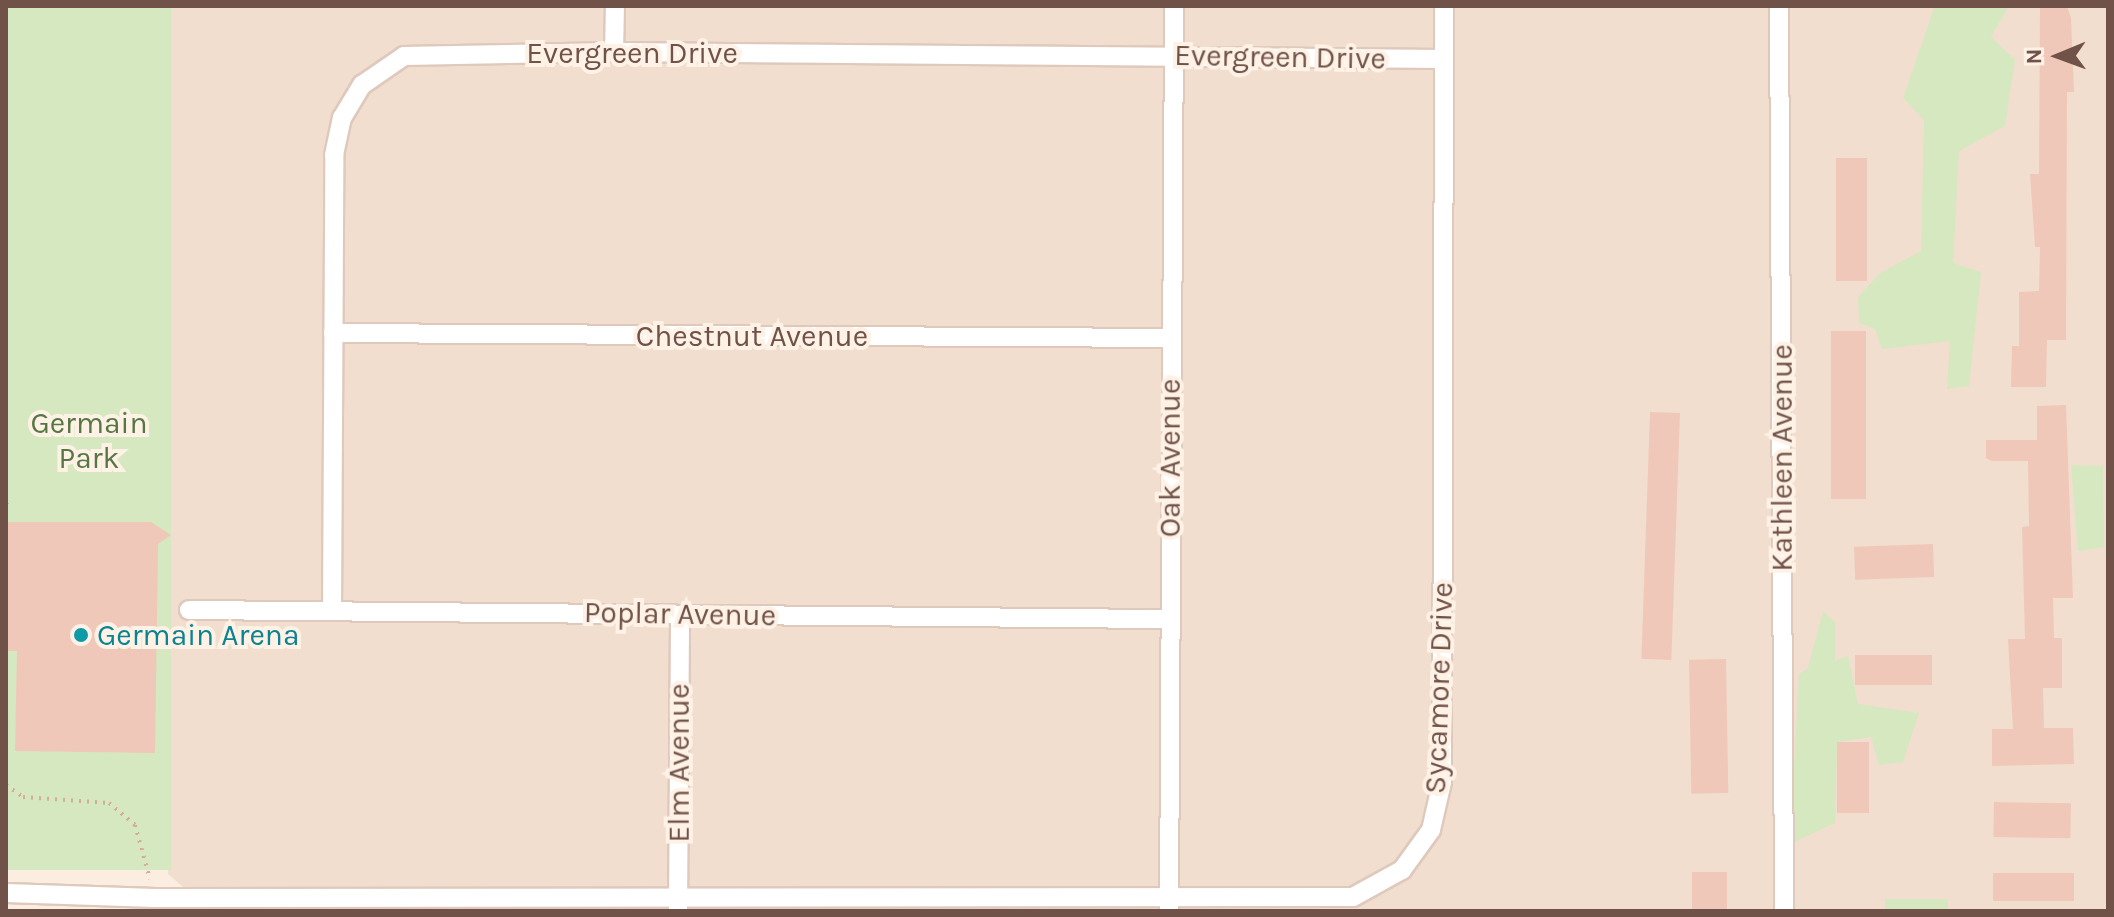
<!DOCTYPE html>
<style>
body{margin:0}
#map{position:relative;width:2114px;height:917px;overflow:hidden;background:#fbede0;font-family:Karla,sans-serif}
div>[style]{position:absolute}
.residential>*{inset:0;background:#f2decf}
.green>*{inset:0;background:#d5e8c0;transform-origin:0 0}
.building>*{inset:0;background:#f0c8b9;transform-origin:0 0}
.path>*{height:4px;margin-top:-2px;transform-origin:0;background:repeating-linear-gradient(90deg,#d4ab9d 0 2px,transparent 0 8px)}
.roads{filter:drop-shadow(2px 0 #dfc9bd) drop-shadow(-2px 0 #dfc9bd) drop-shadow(0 2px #dfc9bd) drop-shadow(0 -2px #dfc9bd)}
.street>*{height:18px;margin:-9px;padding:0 9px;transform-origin:9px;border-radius:9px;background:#fff}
.dots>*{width:22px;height:22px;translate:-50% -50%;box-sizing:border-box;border:4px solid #fef2e6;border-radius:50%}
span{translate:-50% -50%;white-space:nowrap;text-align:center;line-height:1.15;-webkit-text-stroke:8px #fef2e6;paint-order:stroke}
.street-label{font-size:30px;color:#715249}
.park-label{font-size:30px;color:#577742}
.culture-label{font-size:30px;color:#0d838f}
.left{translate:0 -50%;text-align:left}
.frame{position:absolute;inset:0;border:8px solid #715249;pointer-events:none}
.north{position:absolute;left:2018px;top:16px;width:80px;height:80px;-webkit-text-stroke:6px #fef2e6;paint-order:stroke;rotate:269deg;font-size:22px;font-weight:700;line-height:32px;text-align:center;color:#715249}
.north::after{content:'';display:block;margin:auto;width:28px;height:36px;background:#715249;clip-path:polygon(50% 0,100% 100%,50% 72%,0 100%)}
</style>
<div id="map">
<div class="residential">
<div style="clip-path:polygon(171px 6px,2106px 6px,2108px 911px,211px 911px,168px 874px)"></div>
</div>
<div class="green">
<div style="left:6px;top:6px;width:165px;height:864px"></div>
<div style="clip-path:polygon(1935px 6px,2009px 6px,1991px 37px,2015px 60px,2005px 126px,1959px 151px,1953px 263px,1981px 272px,1969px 386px,1947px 389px,1950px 341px,1882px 349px,1875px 329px,1859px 323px,1858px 297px,1880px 273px,1921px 251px,1924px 120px,1903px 98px)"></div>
<div style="clip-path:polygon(2071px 465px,2103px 466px,2104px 547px,2078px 551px)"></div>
<div style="clip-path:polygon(1823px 611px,1835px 622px,1835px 661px,1848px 656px,1858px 704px,1919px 713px,1903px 762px,1879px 765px,1871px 737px,1837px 742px,1835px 823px,1790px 844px,1799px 674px,1808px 668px)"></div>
<div style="left:1885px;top:899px;width:63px;height:13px"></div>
</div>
<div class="building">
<div style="clip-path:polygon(2040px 6px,2067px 6px,2071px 18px,2074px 92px,2067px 92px,2066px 340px,2047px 340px,2046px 387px,2011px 387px,2012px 346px,2019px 346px,2019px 292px,2039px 291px,2040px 247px,2035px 247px,2030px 174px,2039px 174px)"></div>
<div style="left:1836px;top:158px;width:31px;height:123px"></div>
<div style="left:1831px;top:331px;width:35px;height:168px"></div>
<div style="clip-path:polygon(2066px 405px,2073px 598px,2053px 598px,2054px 638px,2062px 638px,2062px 688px,2043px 688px,2044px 728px,2073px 728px,2074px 764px,1992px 766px,1992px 729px,2013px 729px,2008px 639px,2025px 639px,2022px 527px,2029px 526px,2028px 461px,1992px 461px,1986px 458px,1986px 440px,2037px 440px,2037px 406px)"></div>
<div style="left:1650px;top:412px;width:30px;height:247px;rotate:2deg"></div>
<div style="clip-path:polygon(6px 522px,151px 522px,171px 535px,158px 544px,155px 753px,15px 751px,17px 651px,6px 651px)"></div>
<div style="left:1933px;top:544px;width:33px;height:79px;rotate:88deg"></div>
<div style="left:1932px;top:655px;width:30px;height:77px;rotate:90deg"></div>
<div style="left:1726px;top:659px;width:134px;height:37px;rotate:89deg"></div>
<div style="left:1837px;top:742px;width:32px;height:71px"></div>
<div style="left:1994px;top:802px;width:77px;height:35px;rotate:1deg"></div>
<div style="left:1692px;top:872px;width:35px;height:39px"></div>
<div style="left:2074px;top:873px;width:28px;height:81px;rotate:90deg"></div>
</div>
<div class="path">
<div style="left:6px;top:503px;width:4px;rotate:-34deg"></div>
<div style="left:6px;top:785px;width:21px;rotate:35deg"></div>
<div style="left:23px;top:797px;width:86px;rotate:4deg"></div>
<div style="left:109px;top:803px;width:34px;rotate:40deg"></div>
<div style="left:135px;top:825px;width:56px;rotate:74.5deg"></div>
</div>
<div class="roads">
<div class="street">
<div style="left:1779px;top:6px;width:905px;rotate:89.68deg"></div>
<div style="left:614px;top:52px;width:46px;rotate:-88.8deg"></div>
<div style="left:333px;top:333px;width:837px;rotate:0.34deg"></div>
<div style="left:189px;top:610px;width:981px;rotate:0.53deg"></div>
<div style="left:332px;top:611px;width:456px;rotate:-89.7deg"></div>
<div style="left:334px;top:155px;width:38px;rotate:-78deg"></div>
<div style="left:342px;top:118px;width:39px;rotate:-59deg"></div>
<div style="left:362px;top:85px;width:51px;rotate:-34.6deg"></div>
<div style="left:404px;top:56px;width:210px;rotate:-1.1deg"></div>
<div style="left:614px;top:52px;width:829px;rotate:0.48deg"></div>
<div style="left:6px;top:893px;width:149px;rotate:1.9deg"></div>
<div style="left:155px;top:898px;width:1198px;rotate:-0.05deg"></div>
<div style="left:1353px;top:897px;width:56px;rotate:-28.9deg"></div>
<div style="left:1402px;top:870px;width:49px;rotate:-54.1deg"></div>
<div style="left:1431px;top:830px;width:49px;rotate:-77.1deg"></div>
<div style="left:1442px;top:782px;width:776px;rotate:-89.85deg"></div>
<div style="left:678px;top:911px;width:296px;rotate:-89.6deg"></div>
<div style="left:1169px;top:911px;width:905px;rotate:-89.68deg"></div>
</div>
</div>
<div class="dots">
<div style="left:81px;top:635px;background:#0f9aa8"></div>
</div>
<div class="street-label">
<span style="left:632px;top:53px">Evergreen Drive</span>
<span style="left:1280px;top:57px;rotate:1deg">Evergreen Drive</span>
<span style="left:752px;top:336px">Chestnut Avenue</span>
<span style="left:1170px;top:458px;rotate:-90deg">Oak Avenue</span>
<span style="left:1782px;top:458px;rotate:-90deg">Kathleen Avenue</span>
<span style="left:680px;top:614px;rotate:1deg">Poplar Avenue</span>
<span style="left:1439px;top:688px;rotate:-88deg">Sycamore Drive</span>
<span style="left:679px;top:763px;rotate:-90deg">Elm Avenue</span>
</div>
<div class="park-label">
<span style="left:89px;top:440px">Germain<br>Park</span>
</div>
<div class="culture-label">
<span class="left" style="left:97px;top:635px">Germain Arena</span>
</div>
<div class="frame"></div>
<div class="north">N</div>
</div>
